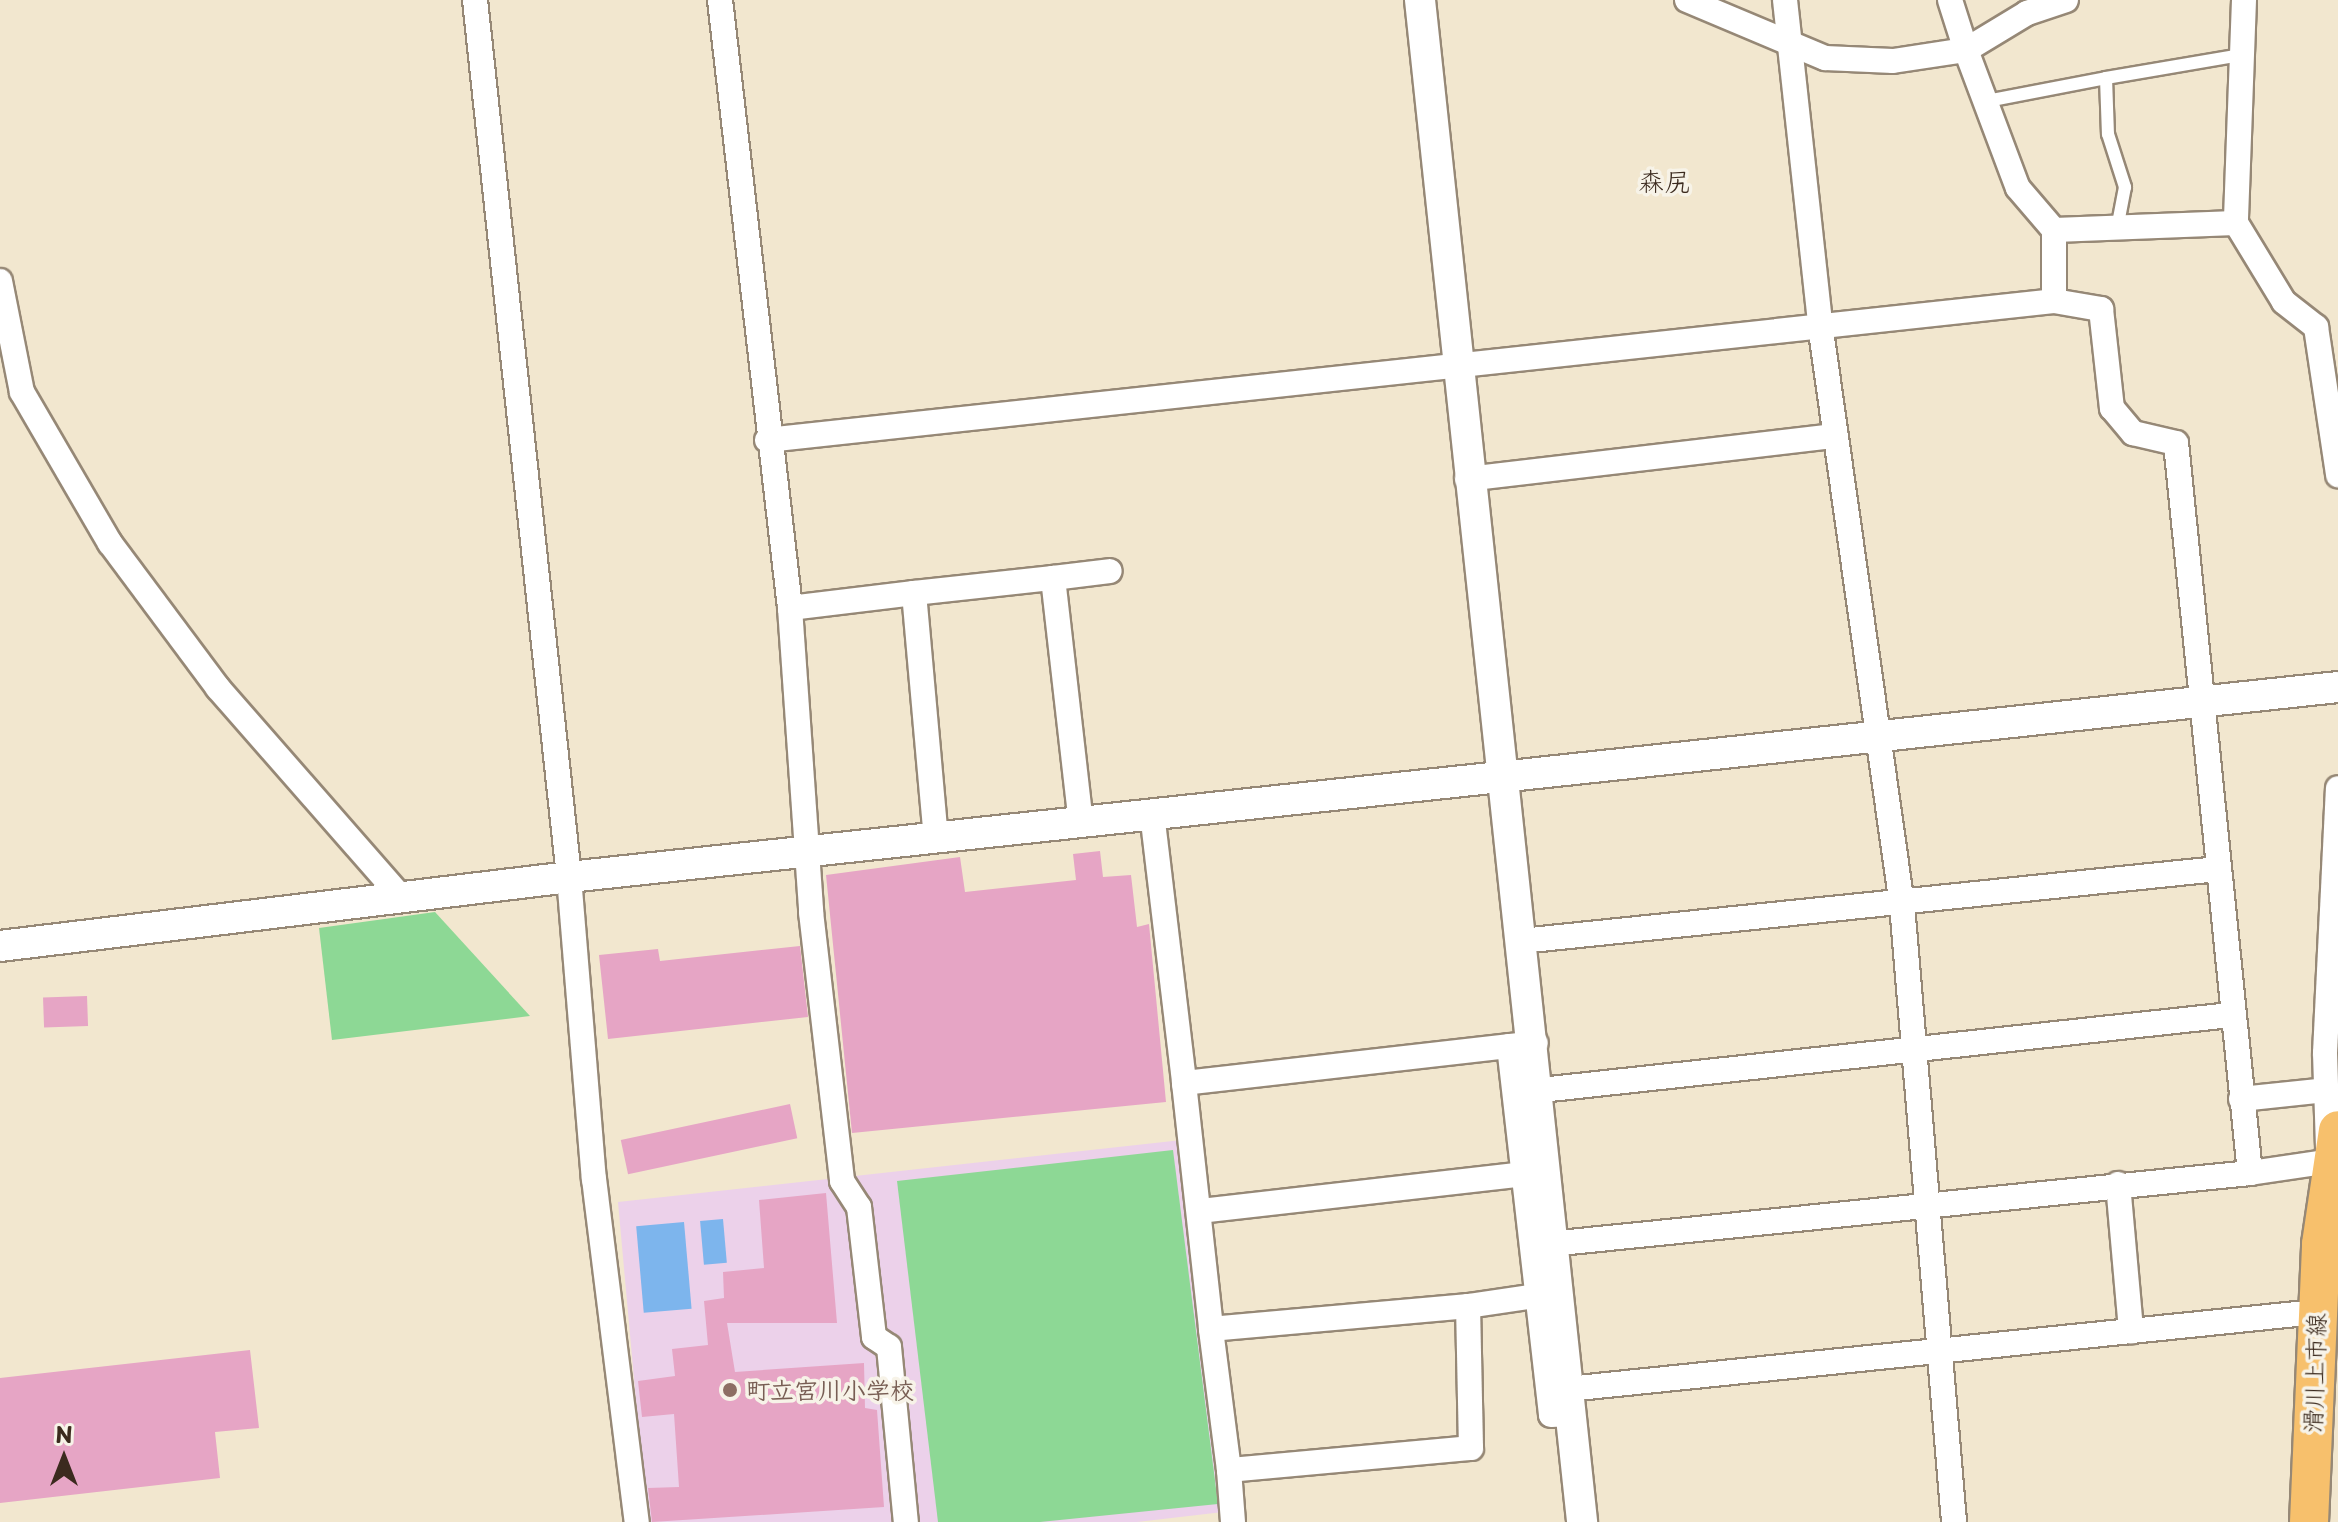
<!DOCTYPE html>
<meta charset="utf-8">
<style>
body{margin:0}
#map{position:relative;width:2338px;height:1522px;overflow:hidden;background:#f2e7cf;font-family:"Playpen Sans","Klee One",sans-serif}
div>[style]{position:absolute}
.built>*{inset:0;background:#ecd1ea}
.green>*{inset:0;background:#8dd895}
.water>*{inset:0;background:#7db5ed;transform-origin:0 0}
.building>*{inset:0;background:#e6a5c5;transform-origin:0 0}
.roads{filter:drop-shadow(2px 0 #968876) drop-shadow(-2px 0 #968876) drop-shadow(0 2px #968876) drop-shadow(0 -2px #968876)}
.service>*{height:12px;margin:-6px;padding:0 6px;transform-origin:6px;border-radius:6px;background:#fff}
.minor>*{height:24px;margin:-12px;padding:0 12px;transform-origin:12px;border-radius:12px;background:#fff}
.tertiary>*{height:30px;margin:-15px;padding:0 15px;transform-origin:15px;border-radius:15px;background:#fff}
.primary>*{height:38px;margin:-19px;padding:0 19px;transform-origin:19px;border-radius:19px;background:#f7c06c}
.dots>*{width:22px;height:22px;translate:-50% -50%;box-sizing:border-box;border:4px solid #f7f3e8;border-radius:50%}
span{translate:-50% -50%;white-space:nowrap;text-align:center;line-height:1.15;-webkit-text-stroke:7px #f7f3e8;paint-order:stroke}
.street-label{font-size:24px;color:#3b2a1e}
.education-label{font-size:24px;color:#785e54;font-weight:700}
.left{translate:0 -50%;text-align:left}
.neighbourhood-label{font-size:26px;color:#3b2a1e}
.north{position:absolute;left:24px;top:1418px;width:80px;height:80px;-webkit-text-stroke:6px #f7f3e8;paint-order:stroke;rotate:0deg;font-size:22px;font-weight:700;line-height:32px;text-align:center;color:#3b2a1e}
.north::after{content:'';display:block;margin:auto;width:28px;height:36px;background:#3b2a1e;clip-path:polygon(50% 0,100% 100%,50% 72%,0 100%)}
</style>
<div id="map">
<div class="built">
<div style="clip-path:polygon(1182px 1140px,1223px 1512px,1137px 1522px,647px 1522px,618px 1202px)"></div>
</div>
<div class="green">
<div style="clip-path:polygon(435px 912px,530px 1016px,332px 1040px,319px 928px)"></div>
<div style="clip-path:polygon(1173px 1150px,1218px 1504px,1040px 1522px,938px 1522px,897px 1181px)"></div>
</div>
<div class="water">
<div style="left:723px;top:1219px;width:44px;height:23px;rotate:85deg"></div>
<div style="left:684px;top:1222px;width:87px;height:48px;rotate:85deg"></div>
</div>
<div class="building">
<div style="clip-path:polygon(1100px 851px,1103px 877px,1131px 875px,1137px 927px,1149px 924px,1166px 1102px,852px 1133px,826px 875px,960px 857px,965px 892px,1076px 880px,1073px 854px)"></div>
<div style="clip-path:polygon(800px 946px,808px 1017px,608px 1039px,599px 955px,658px 949px,660px 961px)"></div>
<div style="left:87px;top:996px;width:30px;height:44px;rotate:88deg"></div>
<div style="left:790px;top:1104px;width:35px;height:173px;rotate:78deg"></div>
<div style="clip-path:polygon(826px 1193px,837px 1323px,727px 1323px,735px 1372px,864px 1363px,865px 1408px,877px 1410px,884px 1507px,652px 1522px,648px 1488px,679px 1487px,674px 1414px,642px 1417px,638px 1381px,675px 1376px,672px 1349px,708px 1345px,704px 1301px,724px 1298px,723px 1272px,764px 1268px,759px 1200px)"></div>
<div style="clip-path:polygon(250px 1350px,259px 1428px,215px 1432px,220px 1478px,0 1503px,0 1378px)"></div>
</div>
<div class="roads">
<div class="service">
<div style="left:2106px;top:78px;width:136px;rotate:-9.7deg"></div>
<div style="left:1987px;top:101px;width:121px;rotate:-10.9deg"></div>
<div style="left:2106px;top:78px;width:56px;rotate:88deg"></div>
<div style="left:2108px;top:134px;width:56px;rotate:72.2deg"></div>
<div style="left:2125px;top:187px;width:43px;rotate:100.8deg"></div>
</div>
<div class="minor">
<div style="left:475px;top:0;width:882px;rotate:83.88deg"></div>
<div style="left:569px;top:877px;width:303px;rotate:85.3deg"></div>
<div style="left:594px;top:1179px;width:346px;rotate:82.9deg"></div>
<div style="left:720px;top:0;width:612px;rotate:83.43deg"></div>
<div style="left:790px;top:608px;width:305px;rotate:86deg"></div>
<div style="left:811px;top:912px;width:271px;rotate:83.4deg"></div>
<div style="left:842px;top:1181px;width:31px;rotate:57deg"></div>
<div style="left:859px;top:1207px;width:131px;rotate:83.4deg"></div>
<div style="left:874px;top:1337px;width:18px;rotate:34deg"></div>
<div style="left:889px;top:1347px;width:176px;rotate:84.5deg"></div>
<div style="left:1687px;top:0;width:150px;rotate:22.8deg"></div>
<div style="left:1825px;top:58px;width:68px;rotate:2.5deg"></div>
<div style="left:1893px;top:61px;width:74px;rotate:-8.6deg"></div>
<div style="left:1966px;top:50px;width:147px;rotate:69.4deg"></div>
<div style="left:2018px;top:188px;width:55px;rotate:49.4deg"></div>
<div style="left:2054px;top:230px;width:71px;rotate:90deg"></div>
<div style="left:1785px;top:0;width:326px;rotate:83.8deg"></div>
<div style="left:1820px;top:324px;width:587px;rotate:81.97deg"></div>
<div style="left:1902px;top:905px;width:619px;rotate:85.18deg"></div>
<div style="left:1950px;top:0;width:52px;rotate:72.3deg"></div>
<div style="left:1966px;top:50px;width:71px;rotate:-31.2deg"></div>
<div style="left:2027px;top:13px;width:41px;rotate:-18.4deg"></div>
<div style="left:2244px;top:0;width:223px;rotate:92.1deg"></div>
<div style="left:2236px;top:223px;width:92px;rotate:58.7deg"></div>
<div style="left:2284px;top:302px;width:41px;rotate:38deg"></div>
<div style="left:2316px;top:327px;width:150px;rotate:81.5deg"></div>
<div style="left:2054px;top:230px;width:182px;rotate:-2.2deg"></div>
<div style="left:0;top:281px;width:113px;rotate:78.8deg"></div>
<div style="left:22px;top:392px;width:175px;rotate:59.8deg"></div>
<div style="left:110px;top:543px;width:181px;rotate:53.3deg"></div>
<div style="left:218px;top:688px;width:281px;rotate:48.8deg"></div>
<div style="left:767px;top:440px;width:1294px;rotate:-6.16deg"></div>
<div style="left:2054px;top:301px;width:48px;rotate:9.7deg"></div>
<div style="left:2101px;top:309px;width:100px;rotate:83.7deg"></div>
<div style="left:2112px;top:408px;width:33px;rotate:50deg"></div>
<div style="left:2133px;top:433px;width:44px;rotate:13.1deg"></div>
<div style="left:2176px;top:443px;width:734px;rotate:84.21deg"></div>
<div style="left:2250px;top:1173px;width:704px;rotate:174.21deg"></div>
<div style="left:1467px;top:479px;width:371px;rotate:-6.7deg"></div>
<div style="left:1053px;top:578px;width:57px;rotate:-7deg"></div>
<div style="left:914px;top:593px;width:140px;rotate:-6.2deg"></div>
<div style="left:1053px;top:578px;width:246px;rotate:83.5deg"></div>
<div style="left:790px;top:608px;width:125px;rotate:-6.9deg"></div>
<div style="left:914px;top:593px;width:246px;rotate:84.9deg"></div>
<div style="left:1152px;top:813px;width:272px;rotate:83.2deg"></div>
<div style="left:1184px;top:1083px;width:354px;rotate:-6.5deg"></div>
<div style="left:1521px;top:941px;width:701px;rotate:-5.9deg"></div>
<div style="left:1509px;top:1046px;width:371px;rotate:83.5deg"></div>
<div style="left:1551px;top:1415px;width:20px;rotate:-3deg"></div>
<div style="left:1184px;top:1083px;width:247px;rotate:83.7deg"></div>
<div style="left:1541px;top:1090px;width:693px;rotate:-6.21deg"></div>
<div style="left:2241px;top:1099px;width:85px;rotate:-6deg"></div>
<div style="left:2328px;top:1148px;width:95px;rotate:-91.8deg"></div>
<div style="left:2325px;top:1053px;width:265px;rotate:-87.2deg"></div>
<div style="left:2250px;top:1173px;width:89px;rotate:-8.4deg"></div>
<div style="left:2118px;top:1184px;width:148px;rotate:84.9deg"></div>
<div style="left:1200px;top:1211px;width:337px;rotate:-6.5deg"></div>
<div style="left:1568px;top:1389px;width:752px;rotate:-5.88deg"></div>
<div style="left:1229px;top:1470px;width:142px;rotate:-97.3deg"></div>
<div style="left:1211px;top:1329px;width:258px;rotate:-5.1deg"></div>
<div style="left:1233px;top:1522px;width:52px;rotate:-94.4deg"></div>
<div style="left:1229px;top:1470px;width:243px;rotate:-5.2deg"></div>
<div style="left:1471px;top:1448px;width:142px;rotate:-91.2deg"></div>
<div style="left:1468px;top:1306px;width:89px;rotate:-8.4deg"></div>
</div>
<div class="tertiary">
<div style="left:1420px;top:0;width:1531px;rotate:83.92deg"></div>
<div style="left:0;top:946px;width:573px;rotate:-6.91deg"></div>
<div style="left:569px;top:877px;width:1779px;rotate:-6.13deg"></div>
</div>
<div class="primary">
<div style="left:2309px;top:1522px;width:278px;rotate:-87.5deg"></div>
<div style="left:2321px;top:1244px;width:115px;rotate:-81.5deg"></div>
</div>
</div>
<div class="dots">
<div style="left:730px;top:1390px;background:#8d6e63"></div>
</div>
<div class="street-label">
<span style="left:2314px;top:1373px;rotate:-88deg">滑川上市線</span>
</div>
<div class="education-label">
<span class="left" style="left:746px;top:1390px">町立宮川小学校</span>
</div>
<div class="neighbourhood-label">
<span style="left:1664px;top:181px">森尻</span>
</div>
<div class="north">N</div>
</div>
